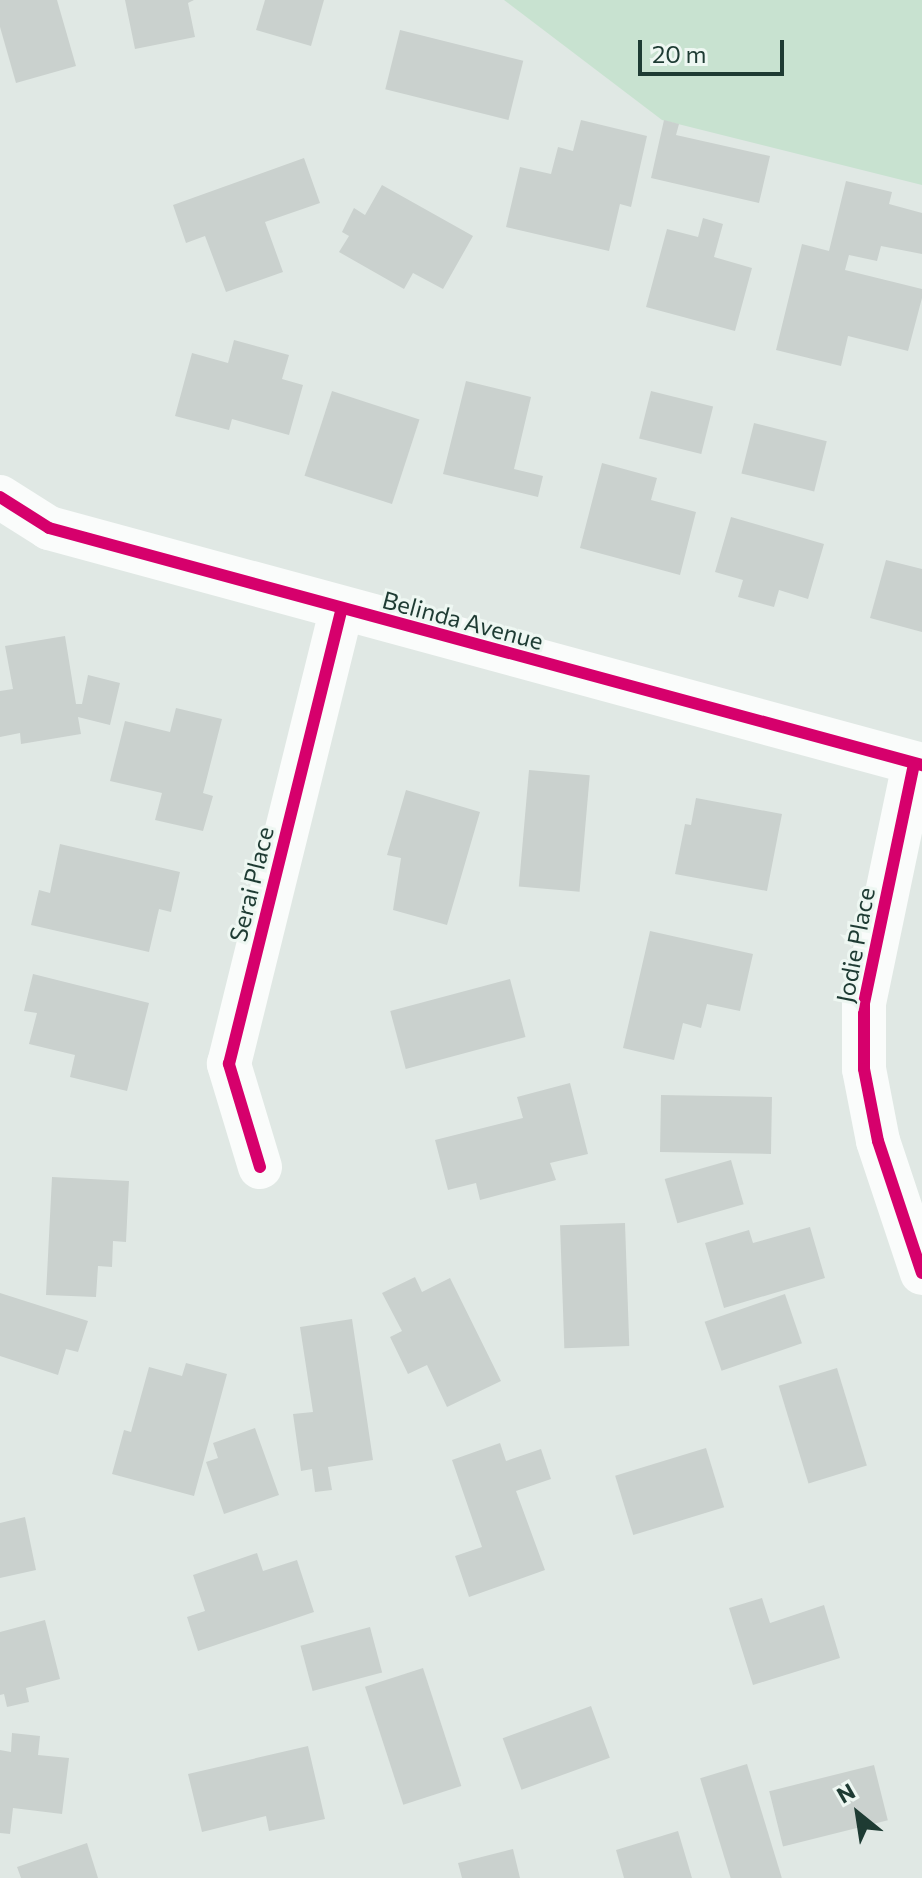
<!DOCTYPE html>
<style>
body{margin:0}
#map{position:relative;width:922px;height:1878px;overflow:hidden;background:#e0e8e4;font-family:Commissioner,sans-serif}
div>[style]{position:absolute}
.green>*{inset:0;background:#c8e2d0}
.building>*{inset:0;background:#cad1ce;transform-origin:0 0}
.minor>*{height:44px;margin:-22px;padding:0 22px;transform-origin:22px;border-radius:22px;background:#fafcfb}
.cycleway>*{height:12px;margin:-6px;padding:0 6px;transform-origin:6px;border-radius:6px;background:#d6006c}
span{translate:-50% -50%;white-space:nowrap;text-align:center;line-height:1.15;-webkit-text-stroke:6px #eef7f2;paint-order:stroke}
.street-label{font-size:24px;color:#1e3b33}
.north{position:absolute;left:818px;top:1774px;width:80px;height:80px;-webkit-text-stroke:6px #eef7f2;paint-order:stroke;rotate:330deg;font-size:22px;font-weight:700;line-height:32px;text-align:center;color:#1e3b33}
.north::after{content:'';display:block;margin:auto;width:28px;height:36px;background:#1e3b33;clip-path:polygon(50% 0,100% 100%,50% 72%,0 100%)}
.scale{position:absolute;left:638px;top:40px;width:146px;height:36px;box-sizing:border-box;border:4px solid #1e3b33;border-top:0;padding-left:10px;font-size:24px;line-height:28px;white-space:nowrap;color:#1e3b33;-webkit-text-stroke:6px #eef7f2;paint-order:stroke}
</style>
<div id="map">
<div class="green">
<div style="clip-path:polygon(504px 0,922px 0,922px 185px,662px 120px)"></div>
</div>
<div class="building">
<div style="clip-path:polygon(0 0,57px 0,76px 66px,16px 83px,0 27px)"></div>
<div style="clip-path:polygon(125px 0,194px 0,188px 3px,195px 37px,135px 49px)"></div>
<div style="clip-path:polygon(265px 0,324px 0,311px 46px,256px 30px)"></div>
<div style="left:400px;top:30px;width:127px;height:61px;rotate:14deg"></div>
<div style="clip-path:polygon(581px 120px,647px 136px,631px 207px,620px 204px,609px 251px,506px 227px,520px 167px,551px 174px,558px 147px,573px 151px)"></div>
<div style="clip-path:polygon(664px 120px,679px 124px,676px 135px,770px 156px,759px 203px,651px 178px)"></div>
<div style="clip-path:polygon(304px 158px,320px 203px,265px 222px,283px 272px,226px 292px,205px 236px,186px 243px,173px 205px)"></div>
<div style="clip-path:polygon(846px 181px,892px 192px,889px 204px,922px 213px,922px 254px,881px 246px,877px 261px,849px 255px,845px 270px,922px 289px,922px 298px,908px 351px,848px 336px,841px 366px,776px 350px,802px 244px,829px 251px)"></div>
<div style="clip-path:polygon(382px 185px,473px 236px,443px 289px,413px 273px,404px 289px,339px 252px,349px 236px,342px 232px,354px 208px,365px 215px)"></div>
<div style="clip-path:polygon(703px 218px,723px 224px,714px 257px,752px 268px,735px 331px,646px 307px,667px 229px,698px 237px)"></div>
<div style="clip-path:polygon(234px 340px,289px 355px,282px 379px,303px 385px,289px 435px,232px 419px,229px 430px,175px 416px,192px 353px,228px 363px)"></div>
<div style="clip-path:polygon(466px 381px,531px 397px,514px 469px,543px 476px,538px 497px,443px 474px)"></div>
<div style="left:332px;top:391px;width:92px;height:89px;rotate:18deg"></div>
<div style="left:651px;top:391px;width:64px;height:49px;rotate:14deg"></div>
<div style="left:754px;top:423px;width:75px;height:52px;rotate:14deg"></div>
<div style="clip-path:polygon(602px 463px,657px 478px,651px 500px,696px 512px,680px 575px,580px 548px)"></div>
<div style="clip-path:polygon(731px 517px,824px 544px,808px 599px,779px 590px,774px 607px,738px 597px,743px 580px,715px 572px)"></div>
<div style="clip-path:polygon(886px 560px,922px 569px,922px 632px,870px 618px)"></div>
<div style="clip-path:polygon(65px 636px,76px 704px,82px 704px,88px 675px,120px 683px,110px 725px,78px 717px,81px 734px,21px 744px,20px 733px,0 737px,0 691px,13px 689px,5px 646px)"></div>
<div style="clip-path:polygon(176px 708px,222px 719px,203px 793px,213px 796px,203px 831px,155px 820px,162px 793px,110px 781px,125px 721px,170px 732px)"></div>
<div style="left:529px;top:770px;width:61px;height:117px;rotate:5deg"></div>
<div style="clip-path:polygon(406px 790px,480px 812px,447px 925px,393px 910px,401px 858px,387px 855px)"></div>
<div style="clip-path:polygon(696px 798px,782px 814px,767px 891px,675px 874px,685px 824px,691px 825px)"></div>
<div style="clip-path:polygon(60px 844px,180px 872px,171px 912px,159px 909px,149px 952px,31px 925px,39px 890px,50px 893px)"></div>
<div style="clip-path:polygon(650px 931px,753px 954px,740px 1011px,707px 1004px,701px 1028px,683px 1023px,674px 1060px,623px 1048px)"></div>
<div style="clip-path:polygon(33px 974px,149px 1003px,127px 1091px,70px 1077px,75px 1055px,29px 1044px,37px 1013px,24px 1011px)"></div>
<div style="left:510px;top:979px;width:60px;height:124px;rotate:75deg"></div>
<div style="clip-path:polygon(570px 1083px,588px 1154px,550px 1163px,556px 1180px,480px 1200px,476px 1183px,448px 1190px,435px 1140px,523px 1118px,517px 1097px)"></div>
<div style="left:661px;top:1095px;width:111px;height:57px;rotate:1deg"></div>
<div style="left:731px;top:1160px;width:46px;height:69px;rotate:74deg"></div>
<div style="clip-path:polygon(52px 1177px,129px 1181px,126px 1242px,113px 1241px,112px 1267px,98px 1266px,96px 1297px,46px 1295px)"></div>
<div style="left:625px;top:1223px;width:123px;height:65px;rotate:88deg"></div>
<div style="clip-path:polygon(810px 1227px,825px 1278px,724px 1308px,705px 1243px,749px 1230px,753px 1243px)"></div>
<div style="clip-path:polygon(415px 1277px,422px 1292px,450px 1278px,501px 1381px,447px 1407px,427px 1365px,408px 1374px,390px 1337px,402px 1331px,382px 1293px)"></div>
<div style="clip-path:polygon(0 1293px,88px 1321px,78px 1352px,66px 1349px,58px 1375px,0 1356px)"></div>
<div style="left:785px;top:1294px;width:52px;height:85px;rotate:71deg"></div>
<div style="clip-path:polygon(352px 1319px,373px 1460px,328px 1467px,332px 1490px,315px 1492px,312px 1469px,301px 1471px,293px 1414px,313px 1412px,300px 1327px)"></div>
<div style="clip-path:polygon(186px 1363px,227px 1374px,194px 1496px,112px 1474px,124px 1430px,131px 1432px,149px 1367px,182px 1376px)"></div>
<div style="left:837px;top:1368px;width:102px;height:61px;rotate:73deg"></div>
<div style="clip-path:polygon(255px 1428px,279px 1495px,224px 1514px,206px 1462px,218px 1458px,213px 1443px)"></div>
<div style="clip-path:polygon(500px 1443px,506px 1461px,541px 1449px,551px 1479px,516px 1491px,545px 1570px,469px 1597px,455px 1556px,482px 1547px,452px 1460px)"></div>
<div style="left:706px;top:1448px;width:62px;height:95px;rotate:73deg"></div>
<div style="clip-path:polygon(25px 1517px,36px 1570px,0 1578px,0 1523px)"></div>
<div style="clip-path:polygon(257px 1553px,263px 1571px,297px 1560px,314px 1612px,198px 1651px,187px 1617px,205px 1611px,193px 1575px)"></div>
<div style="clip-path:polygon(762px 1598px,770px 1623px,824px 1605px,840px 1658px,753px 1685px,729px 1608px)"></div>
<div style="clip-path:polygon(45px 1620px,60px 1679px,26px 1688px,29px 1702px,7px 1707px,4px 1694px,0 1695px,0 1632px)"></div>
<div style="left:370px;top:1627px;width:47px;height:72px;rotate:75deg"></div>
<div style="left:423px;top:1668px;width:124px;height:61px;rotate:72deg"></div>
<div style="left:591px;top:1706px;width:55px;height:94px;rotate:70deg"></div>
<div style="clip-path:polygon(12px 1733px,40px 1736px,38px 1755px,69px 1758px,62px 1814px,13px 1808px,10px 1834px,0 1833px,0 1750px,11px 1752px)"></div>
<div style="clip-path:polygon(308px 1746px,325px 1819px,269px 1831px,266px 1816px,202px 1832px,188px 1774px)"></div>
<div style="left:747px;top:1764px;width:119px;height:49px;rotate:73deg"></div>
<div style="left:874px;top:1765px;width:57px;height:108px;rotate:76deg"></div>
<div style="clip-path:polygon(678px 1831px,692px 1878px,624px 1878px,616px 1850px)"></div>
<div style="clip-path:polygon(87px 1843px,98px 1878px,21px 1878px,17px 1867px)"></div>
<div style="clip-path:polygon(513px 1849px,520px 1878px,462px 1878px,458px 1863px)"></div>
</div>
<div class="minor">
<div style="left:0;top:497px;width:58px;rotate:32.3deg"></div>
<div style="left:49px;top:528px;width:905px;rotate:15.19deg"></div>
<div style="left:914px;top:764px;width:244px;rotate:101.8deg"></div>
<div style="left:864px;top:1003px;width:66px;rotate:90deg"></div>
<div style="left:864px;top:1069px;width:73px;rotate:79deg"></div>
<div style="left:878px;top:1141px;width:139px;rotate:71.6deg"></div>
<div style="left:260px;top:1167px;width:108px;rotate:-106.8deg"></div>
<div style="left:229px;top:1064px;width:468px;rotate:-76.1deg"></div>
</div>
<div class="cycleway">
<div style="left:0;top:497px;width:58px;rotate:32.3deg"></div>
<div style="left:49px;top:528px;width:905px;rotate:15.19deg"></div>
<div style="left:914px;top:764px;width:244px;rotate:101.8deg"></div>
<div style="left:864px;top:1003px;width:66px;rotate:90deg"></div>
<div style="left:864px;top:1069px;width:73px;rotate:79deg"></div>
<div style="left:878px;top:1141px;width:139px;rotate:71.6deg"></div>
<div style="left:260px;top:1167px;width:108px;rotate:-106.8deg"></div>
<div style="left:229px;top:1064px;width:468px;rotate:-76.1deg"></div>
</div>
<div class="street-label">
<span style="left:463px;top:620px;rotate:15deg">Belinda Avenue</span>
<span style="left:251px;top:884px;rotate:-76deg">Serai Place</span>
<span style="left:855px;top:945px;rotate:-79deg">Jodie Place</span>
</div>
<div class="north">N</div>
<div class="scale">20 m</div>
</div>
